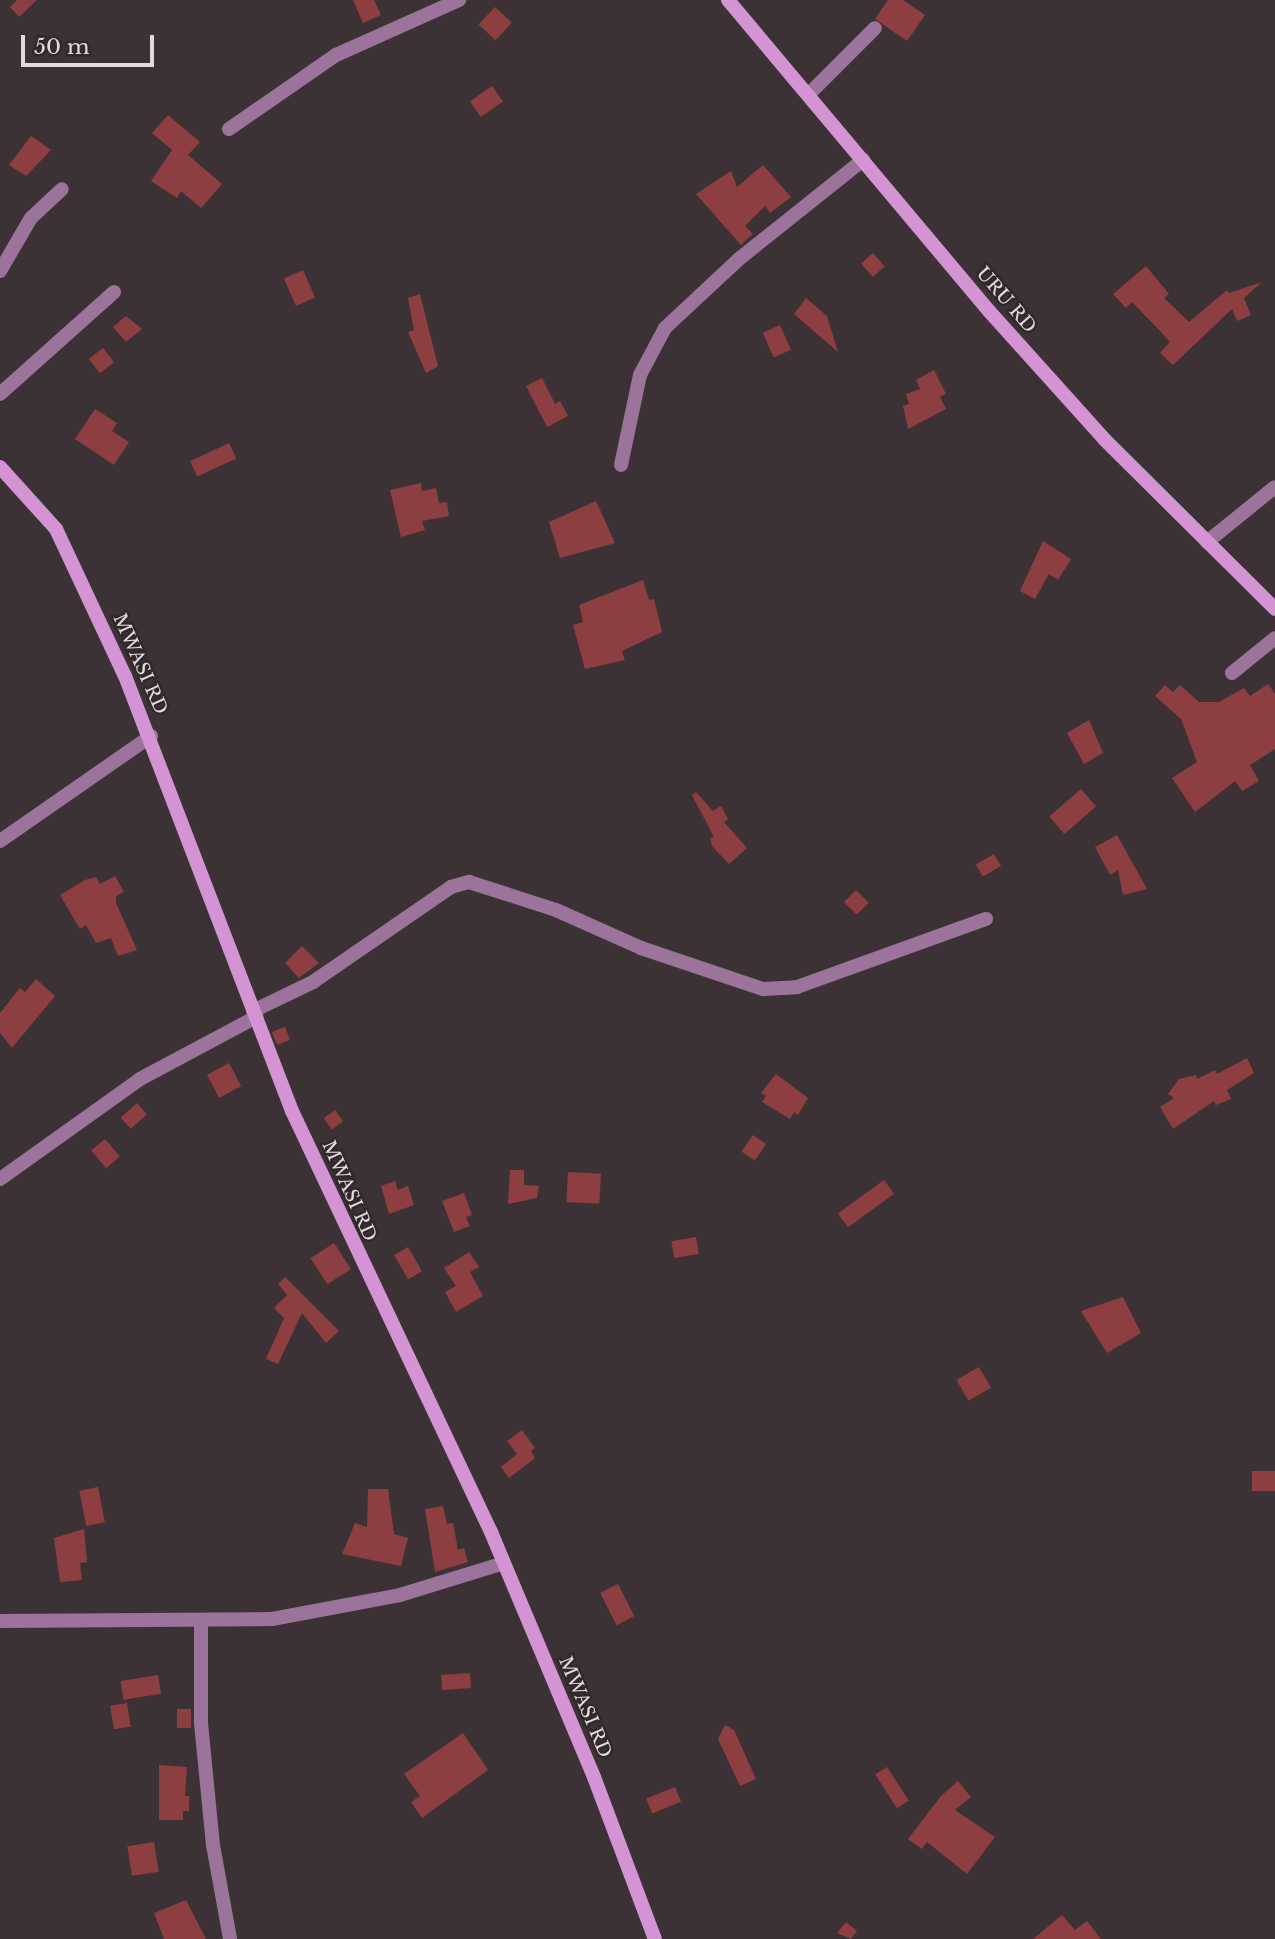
<!DOCTYPE html>
<style>
body{margin:0}
#map{position:relative;width:1275px;height:1939px;overflow:hidden;background:#3c3236;font-family:"Libre Baskerville",serif}
div>[style]{position:absolute}
.building>*{inset:0;background:#8d3e40;transform-origin:0 0}
.street>*{height:14px;margin:-7px;padding:0 7px;transform-origin:7px;border-radius:7px;background:#9b739b}
.secondary>*{height:14px;margin:-7px;padding:0 7px;transform-origin:7px;border-radius:7px;background:#d494d4}
span{translate:-50% -50%;white-space:nowrap;text-align:center;line-height:1.15;-webkit-text-stroke:5px #32282c;paint-order:stroke}
.street-label{font-size:18px;color:#e1dbdd}
.scale{position:absolute;left:21px;top:35px;width:133px;height:32px;box-sizing:border-box;border:4px solid #e1dbdd;border-top:0;padding-left:9px;font-size:21px;line-height:24px;white-space:nowrap;color:#e1dbdd;-webkit-text-stroke:5px #32282c;paint-order:stroke}
</style>
<div id="map">
<div class="building">
<div style="clip-path:polygon(17px 0,37px 0,19px 17px,10px 7px)"></div>
<div style="clip-path:polygon(353px 0,374px 0,381px 15px,363px 23px)"></div>
<div style="clip-path:polygon(888px 0,903px 0,925px 15px,907px 41px,875px 19px)"></div>
<div style="left:495px;top:7px;width:23px;height:24px;rotate:43deg"></div>
<div style="left:492px;top:86px;width:19px;height:27px;rotate:55deg"></div>
<div style="clip-path:polygon(168px 115px,200px 142px,188px 155px,222px 184px,201px 208px,181px 191px,177px 198px,151px 181px,172px 150px,152px 133px)"></div>
<div style="clip-path:polygon(31px 136px,51px 150px,26px 176px,9px 165px)"></div>
<div style="clip-path:polygon(763px 165px,791px 197px,770px 213px,765px 206px,745px 226px,753px 234px,741px 245px,696px 194px,731px 171px,737px 187px)"></div>
<div style="left:873px;top:253px;width:18px;height:16px;rotate:49deg"></div>
<div style="clip-path:polygon(1146px 266px,1169px 294px,1164px 298px,1189px 322px,1227px 290px,1229px 293px,1262px 282px,1244px 298px,1251px 315px,1237px 321px,1232px 309px,1173px 365px,1160px 353px,1170px 342px,1161px 332px,1132px 302px,1126px 308px,1113px 294px)"></div>
<div style="left:303px;top:270px;width:30px;height:21px;rotate:66deg"></div>
<div style="clip-path:polygon(420px 294px,438px 366px,426px 373px,408px 332px,414px 330px,408px 298px)"></div>
<div style="clip-path:polygon(806px 298px,827px 316px,838px 352px,794px 314px)"></div>
<div style="clip-path:polygon(126px 316px,142px 329px,126px 342px,113px 327px)"></div>
<div style="left:780px;top:325px;width:27px;height:19px;rotate:66deg"></div>
<div style="left:103px;top:348px;width:18px;height:18px;rotate:52deg"></div>
<div style="clip-path:polygon(934px 370px,946px 394px,940px 397px,946px 409px,908px 429px,903px 406px,909px 404px,906px 394px,920px 389px,916px 380px)"></div>
<div style="clip-path:polygon(542px 378px,555px 404px,560px 401px,568px 416px,547px 427px,526px 386px)"></div>
<div style="clip-path:polygon(95px 409px,117px 423px,112px 431px,129px 442px,114px 465px,75px 439px)"></div>
<div style="left:229px;top:443px;width:17px;height:43px;rotate:65deg"></div>
<div style="clip-path:polygon(421px 483px,422px 491px,436px 488px,439px 503px,447px 502px,449px 516px,422px 521px,425px 530px,401px 537px,390px 490px)"></div>
<div style="clip-path:polygon(596px 501px,615px 543px,560px 558px,549px 522px)"></div>
<div style="clip-path:polygon(1043px 541px,1071px 559px,1058px 580px,1049px 574px,1035px 599px,1020px 591px)"></div>
<div style="clip-path:polygon(643px 580px,649px 600px,654px 599px,662px 632px,622px 651px,625px 660px,585px 669px,573px 625px,583px 622px,579px 605px)"></div>
<div style="clip-path:polygon(1268px 684px,1275px 694px,1275px 749px,1250px 765px,1259px 781px,1242px 791px,1235px 781px,1195px 812px,1172px 778px,1197px 762px,1181px 719px,1155px 696px,1165px 685px,1173px 692px,1180px 685px,1199px 702px,1219px 702px,1244px 688px,1250px 696px)"></div>
<div style="clip-path:polygon(1089px 720px,1103px 753px,1084px 764px,1067px 733px)"></div>
<div style="left:1081px;top:789px;width:23px;height:42px;rotate:49deg"></div>
<div style="clip-path:polygon(696px 792px,713px 811px,721px 806px,728px 819px,724px 822px,747px 848px,729px 864px,712px 846px,710px 838px,714px 837px,692px 795px)"></div>
<div style="clip-path:polygon(1117px 835px,1147px 889px,1123px 895px,1118px 870px,1110px 875px,1095px 847px)"></div>
<div style="left:994px;top:854px;width:14px;height:21px;rotate:60deg"></div>
<div style="clip-path:polygon(115px 876px,124px 892px,116px 896px,116px 903px,137px 950px,118px 956px,111px 938px,96px 943px,86px 925px,80px 929px,60px 895px,85px 880px,96px 877px,100px 884px)"></div>
<div style="left:856px;top:890px;width:18px;height:17px;rotate:45deg"></div>
<div style="clip-path:polygon(302px 946px,319px 963px,299px 978px,285px 963px)"></div>
<div style="clip-path:polygon(36px 979px,55px 996px,12px 1048px,0 1033px,0 1013px,20px 988px,25px 992px)"></div>
<div style="left:285px;top:1027px;width:14px;height:14px;rotate:69deg"></div>
<div style="clip-path:polygon(1247px 1058px,1254px 1073px,1227px 1090px,1231px 1099px,1216px 1105px,1214px 1101px,1173px 1129px,1160px 1107px,1174px 1098px,1168px 1094px,1179px 1079px,1196px 1075px,1197px 1079px,1215px 1070px,1217px 1074px)"></div>
<div style="left:229px;top:1063px;width:26px;height:25px;rotate:62deg"></div>
<div style="clip-path:polygon(776px 1074px,808px 1098px,798px 1115px,794px 1112px,790px 1119px,762px 1102px,766px 1096px,761px 1093px)"></div>
<div style="left:137px;top:1103px;width:15px;height:22px;rotate:48deg"></div>
<div style="left:335px;top:1110px;width:14px;height:14px;rotate:54deg"></div>
<div style="left:753px;top:1135px;width:16px;height:20px;rotate:35deg"></div>
<div style="left:105px;top:1139px;width:23px;height:18px;rotate:50deg"></div>
<div style="clip-path:polygon(510px 1170px,524px 1170px,524px 1185px,539px 1186px,537px 1198px,508px 1204px)"></div>
<div style="left:568px;top:1172px;width:33px;height:30px;rotate:3deg"></div>
<div style="left:884px;top:1180px;width:17px;height:57px;rotate:54deg"></div>
<div style="clip-path:polygon(395px 1181px,398px 1190px,408px 1186px,414px 1205px,389px 1214px,381px 1186px)"></div>
<div style="clip-path:polygon(464px 1193px,472px 1215px,466px 1217px,470px 1226px,454px 1232px,442px 1201px)"></div>
<div style="left:696px;top:1237px;width:17px;height:25px;rotate:80deg"></div>
<div style="left:334px;top:1243px;width:31px;height:28px;rotate:57deg"></div>
<div style="left:408px;top:1247px;width:28px;height:16px;rotate:60deg"></div>
<div style="clip-path:polygon(469px 1252px,479px 1267px,470px 1272px,483px 1296px,456px 1312px,445px 1292px,456px 1286px,444px 1268px)"></div>
<div style="clip-path:polygon(285px 1277px,339px 1331px,326px 1343px,302px 1313px,278px 1364px,266px 1359px,284px 1318px,274px 1308px,287px 1295px,278px 1284px)"></div>
<div style="clip-path:polygon(1123px 1297px,1141px 1333px,1107px 1353px,1081px 1311px)"></div>
<div style="left:979px;top:1367px;width:24px;height:26px;rotate:60deg"></div>
<div style="clip-path:polygon(522px 1430px,535px 1448px,531px 1451px,535px 1458px,509px 1478px,501px 1467px,517px 1454px,507px 1441px)"></div>
<div style="left:1275px;top:1471px;width:20px;height:23px;rotate:90deg"></div>
<div style="left:98px;top:1487px;width:36px;height:19px;rotate:79deg"></div>
<div style="clip-path:polygon(368px 1489px,388px 1489px,394px 1534px,408px 1538px,401px 1566px,342px 1554px,355px 1523px,367px 1527px)"></div>
<div style="clip-path:polygon(443px 1506px,447px 1524px,453px 1523px,458px 1550px,464px 1548px,468px 1562px,435px 1572px,425px 1509px)"></div>
<div style="clip-path:polygon(84px 1529px,87px 1562px,80px 1563px,82px 1580px,60px 1582px,54px 1538px)"></div>
<div style="left:618px;top:1584px;width:36px;height:20px;rotate:63deg"></div>
<div style="left:470px;top:1673px;width:15px;height:29px;rotate:86deg"></div>
<div style="left:158px;top:1675px;width:19px;height:38px;rotate:81deg"></div>
<div style="left:127px;top:1703px;width:24px;height:17px;rotate:81deg"></div>
<div style="left:177px;top:1709px;width:14px;height:19px"></div>
<div style="clip-path:polygon(725px 1725px,734px 1730px,756px 1779px,740px 1786px,718px 1739px)"></div>
<div style="clip-path:polygon(463px 1733px,488px 1770px,422px 1818px,411px 1802px,420px 1796px,404px 1774px)"></div>
<div style="clip-path:polygon(159px 1765px,187px 1767px,185px 1796px,189px 1796px,189px 1811px,183px 1811px,183px 1820px,159px 1820px)"></div>
<div style="left:887px;top:1767px;width:40px;height:14px;rotate:57deg"></div>
<div style="clip-path:polygon(958px 1781px,971px 1797px,955px 1810px,995px 1837px,967px 1874px,927px 1842px,922px 1849px,908px 1839px,941px 1796px)"></div>
<div style="left:675px;top:1787px;width:16px;height:31px;rotate:68deg"></div>
<div style="left:154px;top:1842px;width:30px;height:27px;rotate:81deg"></div>
<div style="clip-path:polygon(186px 1900px,206px 1939px,164px 1939px,154px 1913px)"></div>
<div style="clip-path:polygon(1062px 1915px,1075px 1930px,1087px 1921px,1101px 1939px,1033px 1939px)"></div>
<div style="clip-path:polygon(846px 1922px,857px 1931px,851px 1939px,837px 1933px)"></div>
</div>
<div class="street">
<div style="left:809px;top:94px;width:93px;rotate:-45deg"></div>
<div style="left:229px;top:129px;width:130px;rotate:-34.7deg"></div>
<div style="left:336px;top:55px;width:135px;rotate:-24.1deg"></div>
<div style="left:0;top:271px;width:61px;rotate:-59.7deg"></div>
<div style="left:31px;top:218px;width:42px;rotate:-43.1deg"></div>
<div style="left:0;top:394px;width:153px;rotate:-41.8deg"></div>
<div style="left:621px;top:465px;width:92px;rotate:-78.1deg"></div>
<div style="left:640px;top:375px;width:53px;rotate:-62deg"></div>
<div style="left:665px;top:328px;width:101px;rotate:-43deg"></div>
<div style="left:739px;top:259px;width:159px;rotate:-38.6deg"></div>
<div style="left:1207px;top:542px;width:87px;rotate:-39deg"></div>
<div style="left:1232px;top:673px;width:55px;rotate:-39.1deg"></div>
<div style="left:0;top:841px;width:184px;rotate:-34.8deg"></div>
<div style="left:253px;top:1011px;width:67px;rotate:-25.8deg"></div>
<div style="left:313px;top:982px;width:168px;rotate:-34.5deg"></div>
<div style="left:451px;top:887px;width:19px;rotate:-16deg"></div>
<div style="left:469px;top:882px;width:91px;rotate:17.8deg"></div>
<div style="left:556px;top:910px;width:93px;rotate:24.1deg"></div>
<div style="left:641px;top:948px;width:129px;rotate:18.6deg"></div>
<div style="left:763px;top:989px;width:34px;rotate:-3deg"></div>
<div style="left:797px;top:987px;width:201px;rotate:-19.8deg"></div>
<div style="left:0;top:1179px;width:172px;rotate:-35.5deg"></div>
<div style="left:140px;top:1079px;width:132px;rotate:-28.1deg"></div>
<div style="left:201px;top:1620px;width:103px;rotate:90deg"></div>
<div style="left:201px;top:1723px;width:123px;rotate:84.4deg"></div>
<div style="left:213px;top:1845px;width:96px;rotate:79.7deg"></div>
<div style="left:0;top:1621px;width:272px;rotate:-0.4deg"></div>
<div style="left:272px;top:1619px;width:130px;rotate:-10.6deg"></div>
<div style="left:400px;top:1595px;width:106px;rotate:-17.1deg"></div>
</div>
<div class="secondary">
<div style="left:728px;top:0;width:406px;rotate:50deg"></div>
<div style="left:989px;top:311px;width:173px;rotate:48deg"></div>
<div style="left:1105px;top:440px;width:240px;rotate:44.8deg"></div>
<div style="left:0;top:467px;width:84px;rotate:47.9deg"></div>
<div style="left:56px;top:529px;width:162px;rotate:64.9deg"></div>
<div style="left:125px;top:676px;width:466px;rotate:69deg"></div>
<div style="left:292px;top:1111px;width:466px;rotate:64.7deg"></div>
<div style="left:491px;top:1532px;width:266px;rotate:67.2deg"></div>
<div style="left:594px;top:1777px;width:173px;rotate:69.4deg"></div>
</div>
<div class="street-label">
<span style="left:1006px;top:300px;rotate:49deg">URU RD</span>
<span style="left:140px;top:664px;rotate:66deg">MWASI RD</span>
<span style="left:349px;top:1191px;rotate:66deg">MWASI RD</span>
<span style="left:585px;top:1707px;rotate:67deg">MWASI RD</span>
</div>
<div class="scale">50 m</div>
</div>
